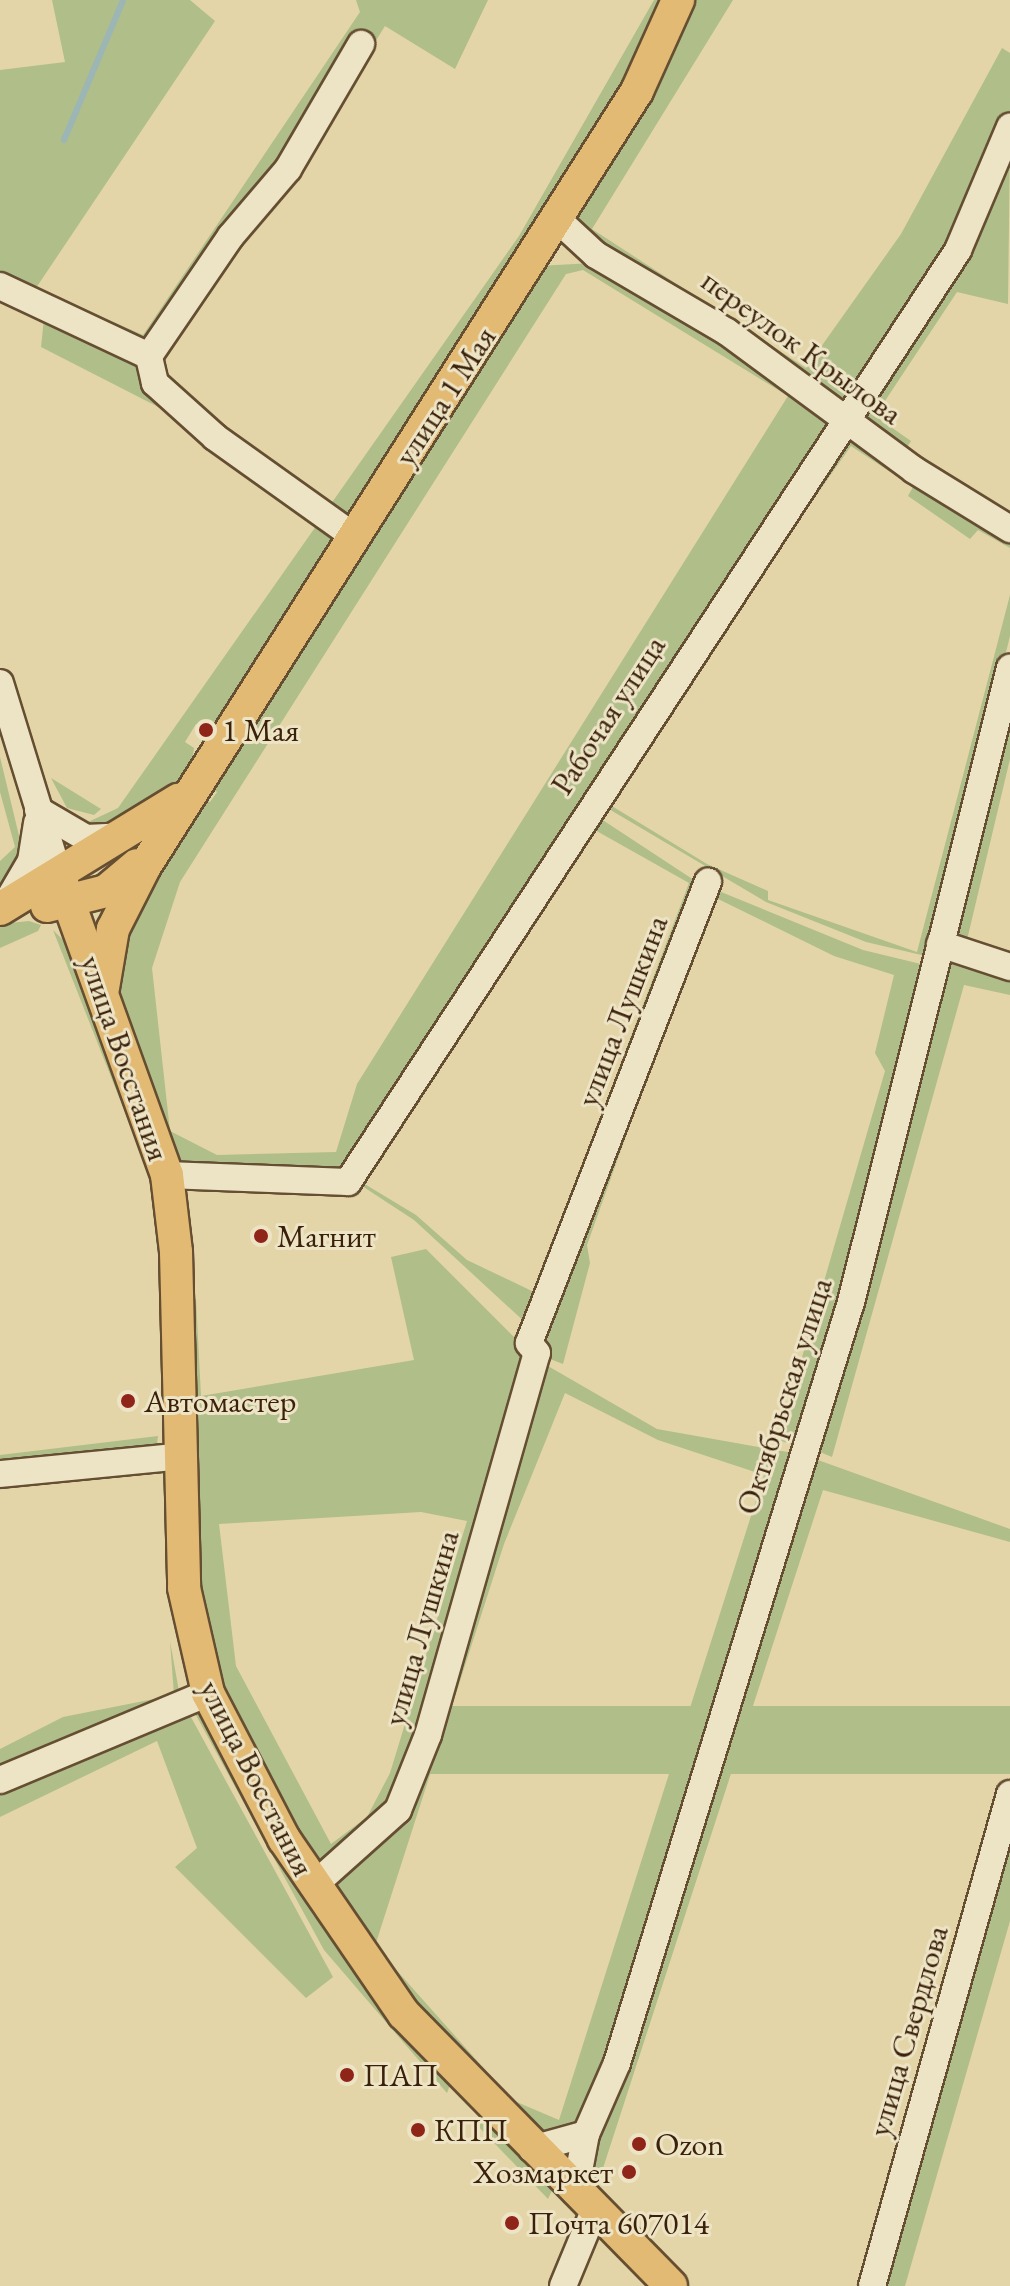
<!DOCTYPE html>
<meta charset="utf-8">
<style>
body{margin:0}
#map{position:relative;width:1010px;height:2286px;overflow:hidden;background:#e3d5a7;font-family:"EB Garamond",serif}
div>[style]{position:absolute}
.green>*{inset:0;background:#b0be8a;transform-origin:0 0}
.stream>*{height:6px;margin:-3px;padding:0 3px;transform-origin:3px;border-radius:3px;background:#9cb5b5}
.roads{filter:drop-shadow(2px 0 #654e31) drop-shadow(-2px 0 #654e31) drop-shadow(0 2px #654e31) drop-shadow(0 -2px #654e31)}
.minor>*{height:26px;margin:-13px;padding:0 13px;transform-origin:13px;border-radius:13px;background:#ede4c6}
.major>*{height:32px;margin:-16px;padding:0 16px;transform-origin:16px;border-radius:16px;background:#e2ba74}
.dots>*{width:22px;height:22px;translate:-50% -50%;box-sizing:border-box;border:4px solid #ede4c6;border-radius:50%}
span{translate:-50% -50%;white-space:nowrap;text-align:center;line-height:1.15;-webkit-text-stroke:6px #ede4c6;paint-order:stroke}
.street-label{font-size:32px;color:#3b210a}
.poi-label{font-size:32px;color:#3b210a}
.left{translate:0 -50%;text-align:left}
.right{translate:-100% -50%;text-align:right}
</style>
<div id="map">
<div class="green">
<div style="clip-path:polygon(52px 0,190px 0,215px 21px,36px 288px,143px 335px,360px 12px,356px 0,488px 0,455px 69px,385px 26px,284px 188px,160px 358px,154px 356px,299px 132px,154px 337px,142px 342px,0 278px,0 70px,65px 62px)"></div>
<div style="clip-path:polygon(654px 0,669px 0,653px 41px,350px 526px,326px 511px,519px 236px)"></div>
<div style="clip-path:polygon(686px 0,733px 0,592px 229px,806px 368px,901px 234px,1002px 48px,1010px 53px,1010px 111px,952px 248px,849px 398px,841px 401px,600px 248px,570px 217px)"></div>
<div style="clip-path:polygon(1010px 141px,1008px 304px,957px 292px,875px 416px,911px 441px,904px 452px,862px 422px,860px 405px)"></div>
<div style="clip-path:polygon(evenodd,593px 263px,649px 291px,835px 423px,344px 1173px,179px 1163px,114px 990px,118px 935px,204px 799px,210px 802px,217px 792px,212px 788px,538px 266px,593px 263px,583px 270px,788px 396px,357px 1084px,336px 1152px,217px 1155px,170px 1131px,152px 968px,180px 882px,566px 274px,583px 270px)"></div>
<div style="clip-path:polygon(45px 309px,143px 360px,170px 413px,41px 347px)"></div>
<div style="clip-path:polygon(847px 434px,1010px 537px,1010px 548px,978px 530px,970px 539px,908px 496px,913px 487px,851px 446px,602px 800px,707px 864px,768px 891px,768px 900px,917px 952px,1010px 595px,1010px 636px,930px 957px,866px 942px,766px 902px,597px 802px)"></div>
<div style="clip-path:polygon(321px 519px,344px 537px,231px 712px,206px 730px,196px 724px,185px 742px,194px 748px,190px 776px,96px 832px,86px 823px,118px 808px)"></div>
<div style="clip-path:polygon(1010px 693px,1010px 759px,967px 940px,1010px 951px,1010px 962px,947px 941px)"></div>
<div style="clip-path:polygon(0 757px,23px 852px,0 891px,0 861px,15px 847px,0 792px)"></div>
<div style="clip-path:polygon(51px 778px,101px 809px,94px 815px,67px 808px)"></div>
<div style="clip-path:polygon(592px 813px,700px 884px,528px 1325px,414px 1220px,356px 1182px,398px 1117px,363px 1183px,416px 1215px,467px 1260px,534px 1292px,689px 883px,586px 825px)"></div>
<div style="clip-path:polygon(709px 887px,863px 950px,929px 966px,847px 1301px,797px 1446px,778px 1440px,885px 1071px,875px 1053px,894px 975px,834px 956px,712px 896px,587px 1245px,590px 1263px,563px 1364px,537px 1354px)"></div>
<div style="clip-path:polygon(29px 921px,41px 925px,38px 931px,0 948px,0 924px)"></div>
<div style="clip-path:polygon(53px 930px,74px 951px,92px 995px,158px 1186px,168px 1301px,172px 1447px,154px 1186px)"></div>
<div style="clip-path:polygon(944px 951px,1010px 973px,1010px 995px,964px 985px,832px 1457px,808px 1447px)"></div>
<div style="clip-path:polygon(evenodd,426px 1249px,525px 1348px,455px 1617px,391px 1808px,330px 1863px,313px 1864px,222px 1701px,201px 1634px,188px 1300px,196px 1299px,201px 1396px,414px 1360px,391px 1257px,426px 1249px,421px 1512px,467px 1521px,390px 1773px,367px 1817px,331px 1844px,236px 1666px,219px 1524px,421px 1512px)"></div>
<div style="clip-path:polygon(evenodd,541px 1362px,657px 1429px,793px 1453px,610px 2060px,572px 2132px,530px 2134px,350px 1930px,333px 1881px,404px 1813px,541px 1362px,565px 1393px,658px 1440px,764px 1475px,559px 2120px,512px 2100px,375px 1946px,504px 1544px,565px 1393px)"></div>
<div style="clip-path:polygon(158px 1436px,156px 1452px,0 1469px,0 1455px)"></div>
<div style="clip-path:polygon(804px 1455px,1010px 1529px,1010px 1542px,823px 1490px,594px 2196px,589px 2188px,595px 2134px)"></div>
<div style="clip-path:polygon(170px 1641px,180px 1697px,0 1772px,0 1749px,63px 1717px,174px 1695px)"></div>
<div style="clip-path:polygon(191px 1706px,203px 1709px,452px 2080px,447px 2093px,324px 1950px)"></div>
<div style="left:1010px;top:1706px;width:68px;height:602px;rotate:90deg"></div>
<div style="clip-path:polygon(186px 1708px,333px 1977px,306px 1998px,175px 1867px,197px 1848px,157px 1741px,0 1817px,0 1786px)"></div>
<div style="clip-path:polygon(1010px 1819px,1010px 1921px,905px 2286px,880px 2286px)"></div>
<div style="clip-path:polygon(489px 2117px,555px 2184px,548px 2199px,475px 2123px)"></div>
</div>
<div class="stream">
<div style="left:64px;top:140px;width:152px;rotate:-67.1deg"></div>
</div>
<div class="roads">
<div class="minor">
<div style="left:557px;top:219px;width:53px;rotate:42.7deg"></div>
<div style="left:596px;top:255px;width:152px;rotate:30.4deg"></div>
<div style="left:727px;top:332px;width:232px;rotate:36.4deg"></div>
<div style="left:914px;top:470px;width:113px;rotate:31.6deg"></div>
<div style="left:0;top:286px;width:165px;rotate:25.2deg"></div>
<div style="left:355px;top:537px;width:172px;rotate:-144.5deg"></div>
<div style="left:215px;top:437px;width:81px;rotate:-138deg"></div>
<div style="left:155px;top:383px;width:28px;rotate:-103deg"></div>
<div style="left:149px;top:356px;width:145px;rotate:-55.7deg"></div>
<div style="left:231px;top:236px;width:88px;rotate:-49.6deg"></div>
<div style="left:288px;top:169px;width:145px;rotate:-59.7deg"></div>
<div style="left:0;top:683px;width:201px;rotate:72.9deg"></div>
<div style="left:38px;top:810px;width:56px;rotate:30.3deg"></div>
<div style="left:86px;top:838px;width:36px;rotate:-3deg"></div>
<div style="left:4px;top:907px;width:53px;rotate:-59.6deg"></div>
<div style="left:31px;top:861px;width:39px;rotate:-81deg"></div>
<div style="left:940px;top:944px;width:74px;rotate:18.2deg"></div>
<div style="left:167px;top:1175px;width:181px;rotate:2.2deg"></div>
<div style="left:348px;top:1182px;width:1114px;rotate:-56.79deg"></div>
<div style="left:958px;top:250px;width:134px;rotate:-67.1deg"></div>
<div style="left:0;top:1474px;width:183px;rotate:-5.6deg"></div>
<div style="left:0;top:1780px;width:225px;rotate:-22.7deg"></div>
<div style="left:313px;top:1886px;width:114px;rotate:-41.8deg"></div>
<div style="left:398px;top:1810px;width:81px;rotate:-68.2deg"></div>
<div style="left:428px;top:1735px;width:397px;rotate:-74.1deg"></div>
<div style="left:537px;top:1353px;width:13px;rotate:-129deg"></div>
<div style="left:529px;top:1343px;width:495px;rotate:-68.8deg"></div>
<div style="left:532px;top:2149px;width:56px;rotate:-15.5deg"></div>
<div style="left:586px;top:2134px;width:77px;rotate:-66.4deg"></div>
<div style="left:617px;top:2063px;width:796px;rotate:-72.91deg"></div>
<div style="left:851px;top:1302px;width:654px;rotate:-75.92deg"></div>
<div style="left:575px;top:2192px;width:59px;rotate:-79.3deg"></div>
<div style="left:563px;top:2286px;width:81px;rotate:-67.5deg"></div>
<div style="left:872px;top:2286px;width:511px;rotate:-74.33deg"></div>
</div>
<div class="major">
<div style="left:59px;top:875px;width:319px;rotate:70.2deg"></div>
<div style="left:167px;top:1175px;width:78px;rotate:83.3deg"></div>
<div style="left:176px;top:1252px;width:336px;rotate:88.6deg"></div>
<div style="left:184px;top:1588px;width:108px;rotate:77.1deg"></div>
<div style="left:208px;top:1693px;width:165px;rotate:62.5deg"></div>
<div style="left:284px;top:1839px;width:212px;rotate:55.6deg"></div>
<div style="left:404px;top:2014px;width:381px;rotate:45.5deg"></div>
<div style="left:47px;top:906px;width:61px;rotate:-14.3deg"></div>
<div style="left:106px;top:891px;width:40px;rotate:-40deg"></div>
<div style="left:0;top:909px;width:209px;rotate:-31.5deg"></div>
<div style="left:103px;top:988px;width:60px;rotate:-80.4deg"></div>
<div style="left:113px;top:929px;width:71px;rotate:-63.1deg"></div>
<div style="left:145px;top:866px;width:918px;rotate:-57.59deg"></div>
<div style="left:637px;top:91px;width:100px;rotate:-65.7deg"></div>
</div>
</div>
<div class="dots">
<div style="left:206px;top:730px;background:#8f2418"></div>
<div style="left:261px;top:1236px;background:#8f2418"></div>
<div style="left:128px;top:1401px;background:#8f2418"></div>
<div style="left:347px;top:2075px;background:#8f2418"></div>
<div style="left:418px;top:2130px;background:#8f2418"></div>
<div style="left:639px;top:2144px;background:#8f2418"></div>
<div style="left:629px;top:2172px;background:#8f2418"></div>
<div style="left:512px;top:2223px;background:#8f2418"></div>
</div>
<div class="street-label">
<span style="left:802px;top:347px;rotate:36deg">переулок Крылова</span>
<span style="left:445px;top:396px;rotate:-57deg">улица 1 Мая</span>
<span style="left:608px;top:715px;rotate:-57deg">Рабочая улица</span>
<span style="left:622px;top:1011px;rotate:-69deg">улица Лушкина</span>
<span style="left:125px;top:1058px;rotate:71deg">улица Восстания</span>
<span style="left:784px;top:1396px;rotate:-72deg">Октябрьская улица</span>
<span style="left:421px;top:1628px;rotate:-74deg">улица Лушкина</span>
<span style="left:257px;top:1778px;rotate:63deg">улица Восстания</span>
<span style="left:908px;top:2031px;rotate:-74deg">улица Свердлова</span>
</div>
<div class="poi-label">
<span class="left" style="left:222px;top:730px">1 Мая</span>
<span class="left" style="left:277px;top:1236px">Магнит</span>
<span class="left" style="left:144px;top:1401px">Автомастер</span>
<span class="left" style="left:363px;top:2075px">ПАП</span>
<span class="left" style="left:434px;top:2130px">КПП</span>
<span class="left" style="left:655px;top:2144px">Ozon</span>
<span class="right" style="left:613px;top:2172px">Хозмаркет</span>
<span class="left" style="left:528px;top:2223px">Почта 607014</span>
</div>
</div>
